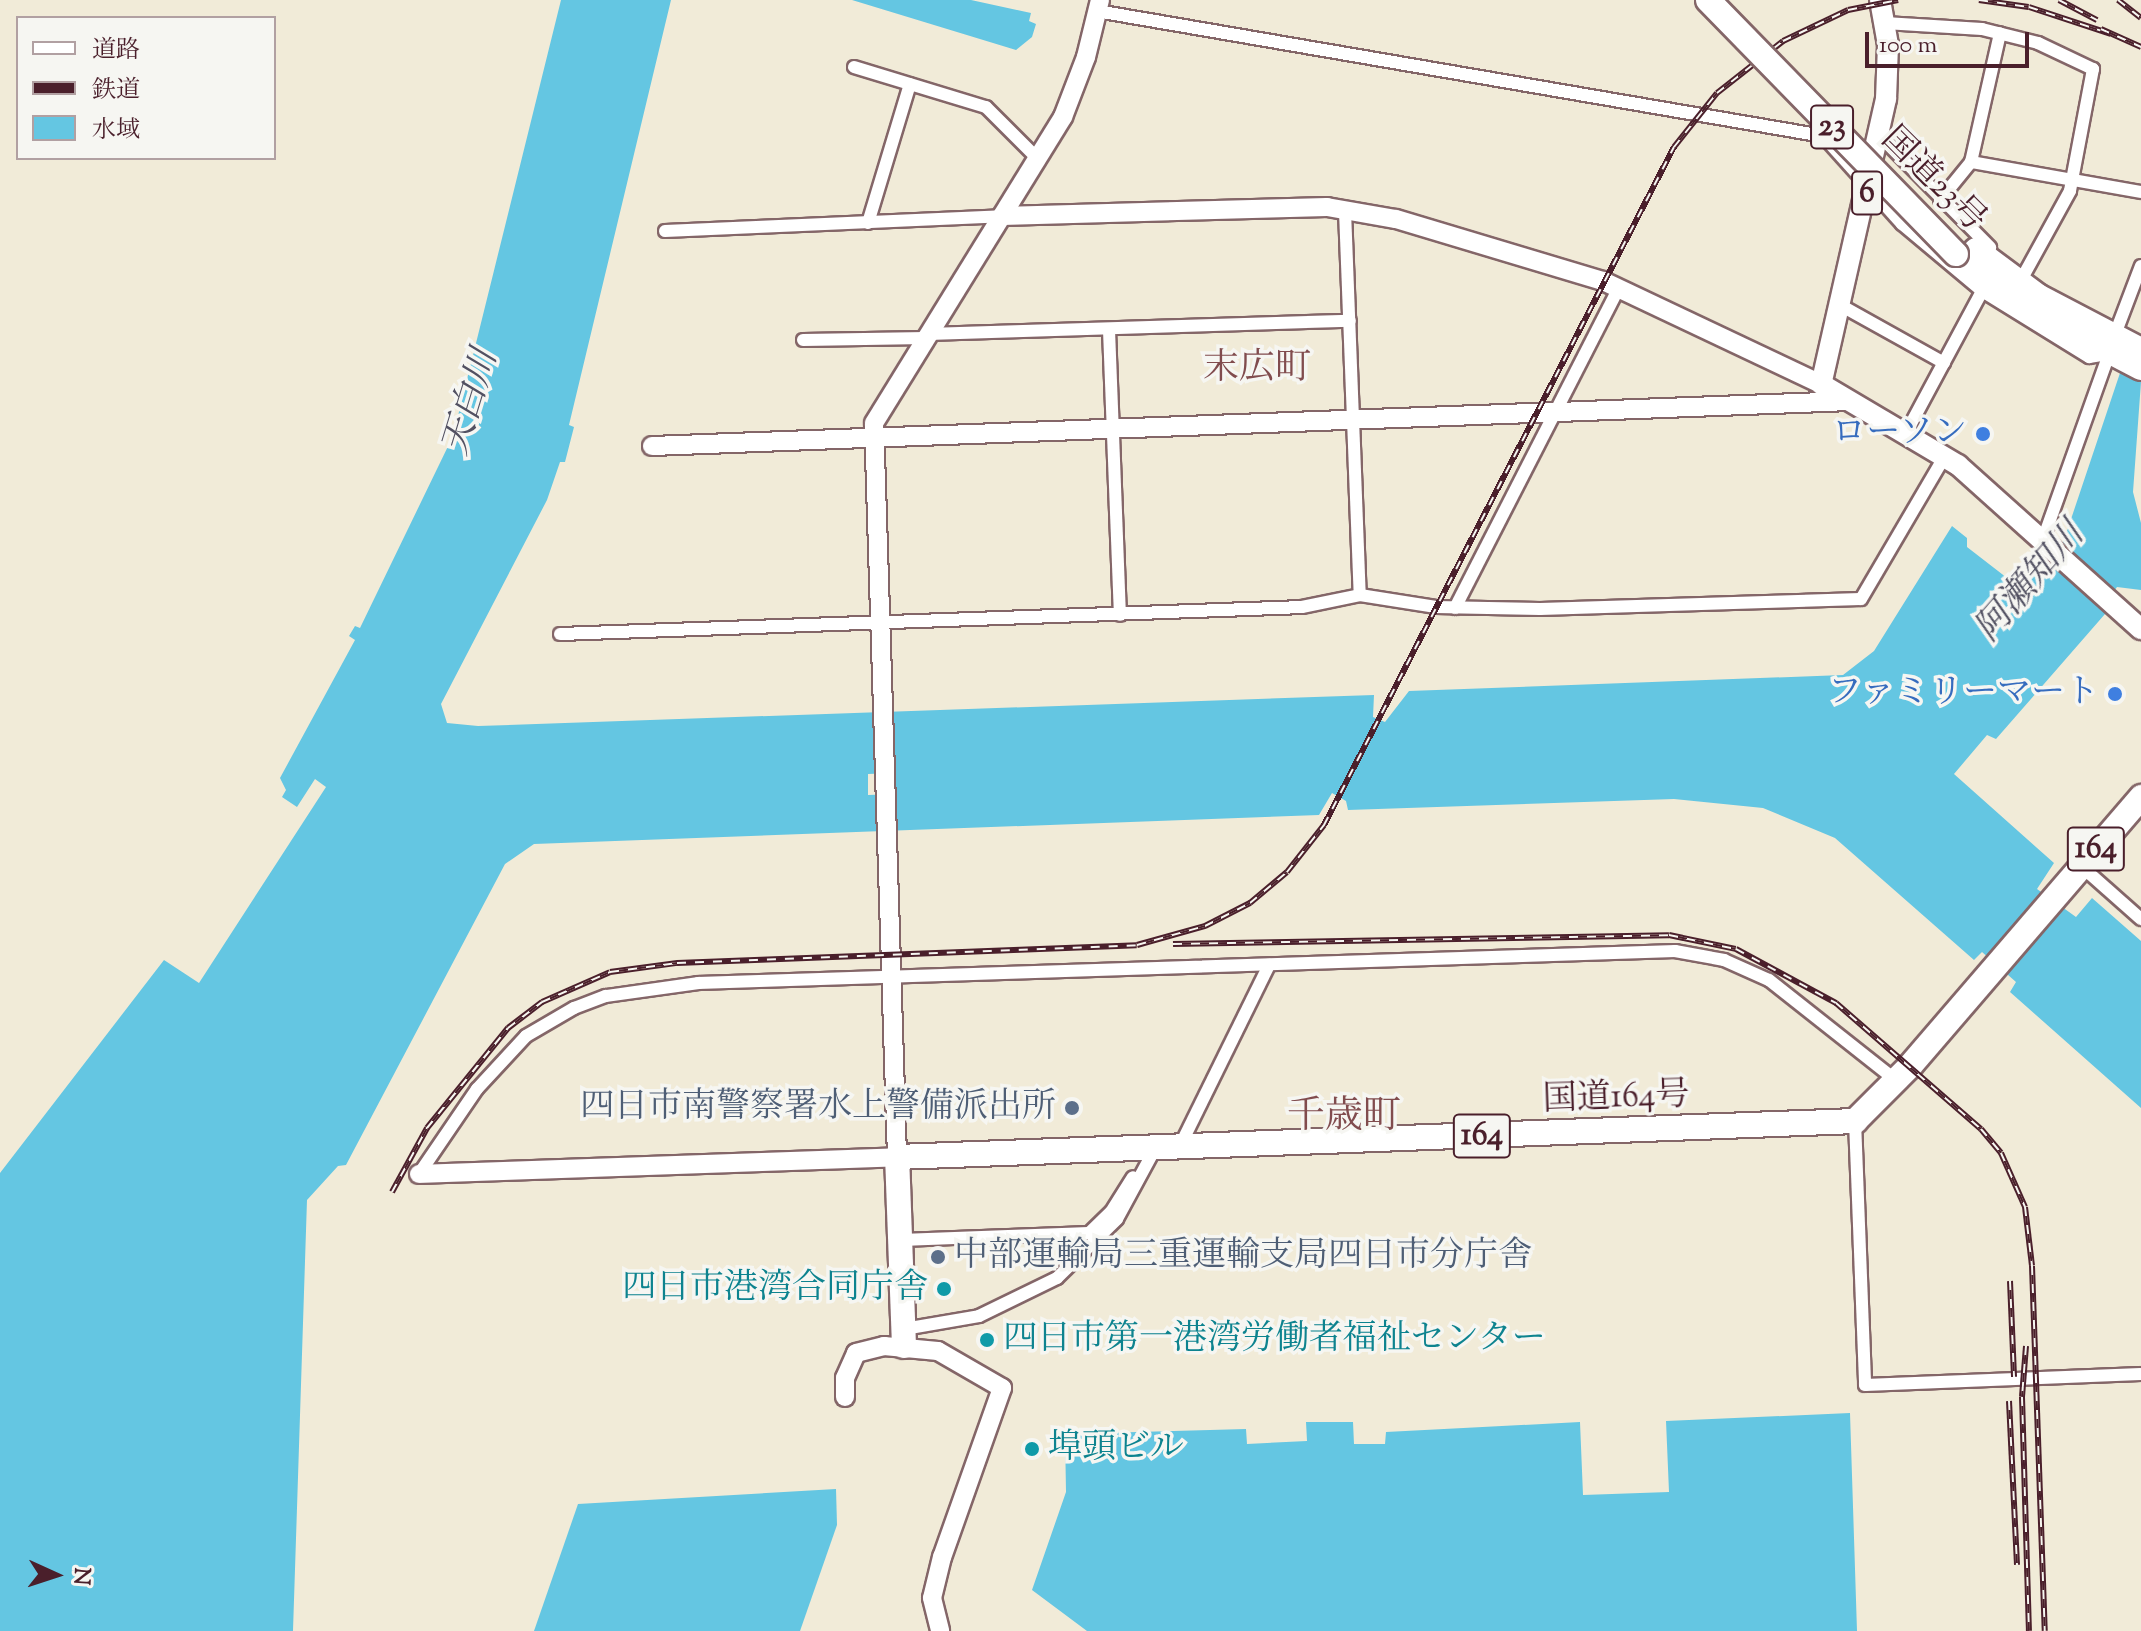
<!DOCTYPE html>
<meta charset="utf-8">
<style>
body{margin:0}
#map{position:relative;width:2141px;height:1631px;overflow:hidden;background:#f1ebd8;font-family:"Sorts Mill Goudy","Noto Serif JP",serif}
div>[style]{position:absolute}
.water>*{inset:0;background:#64c6e2}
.roads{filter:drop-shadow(2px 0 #846668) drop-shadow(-2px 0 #846668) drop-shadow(0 2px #846668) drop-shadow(0 -2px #846668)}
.street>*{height:12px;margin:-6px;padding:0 6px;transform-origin:6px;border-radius:6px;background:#fff}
.secondary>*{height:18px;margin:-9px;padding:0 9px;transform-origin:9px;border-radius:9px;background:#fff}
.primary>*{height:20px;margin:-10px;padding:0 10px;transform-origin:10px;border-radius:10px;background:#fff}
.highway>*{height:24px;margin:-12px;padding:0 12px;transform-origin:12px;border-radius:12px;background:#fff}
.rail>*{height:6px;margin-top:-3px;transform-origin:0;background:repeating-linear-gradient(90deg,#f6f6f2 0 9px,#4a1f2b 0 18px);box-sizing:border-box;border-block:2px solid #4a1f2b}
.bridges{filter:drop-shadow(2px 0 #846668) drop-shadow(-2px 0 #846668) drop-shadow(0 2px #846668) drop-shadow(0 -2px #846668)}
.highway-bridge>*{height:24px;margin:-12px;padding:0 12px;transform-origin:12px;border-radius:12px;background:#fff}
.dots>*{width:22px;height:22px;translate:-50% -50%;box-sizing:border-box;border:4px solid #f6f6f2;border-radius:50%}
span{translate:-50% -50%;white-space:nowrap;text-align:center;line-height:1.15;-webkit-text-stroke:7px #f6f6f2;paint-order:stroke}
.shield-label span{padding:2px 6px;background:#f6f6f2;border:2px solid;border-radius:6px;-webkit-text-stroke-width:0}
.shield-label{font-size:32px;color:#4a1f2b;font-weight:700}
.street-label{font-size:34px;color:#4a1f2b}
.shop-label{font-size:34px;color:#366cbe}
.right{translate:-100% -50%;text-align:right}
.service-label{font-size:34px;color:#4e5e75}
.left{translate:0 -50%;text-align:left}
.culture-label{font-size:34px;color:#0d838f}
.neighbourhood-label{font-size:36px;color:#814c4e}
.water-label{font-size:36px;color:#525162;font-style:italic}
.quarter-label{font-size:38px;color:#814c4e}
.legend{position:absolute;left:16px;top:16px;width:260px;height:144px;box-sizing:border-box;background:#f6f6f2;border:2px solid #b1a0a2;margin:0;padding:10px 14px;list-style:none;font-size:24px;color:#4a1f2b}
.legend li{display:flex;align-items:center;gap:16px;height:40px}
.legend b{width:40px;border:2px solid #b1a0a2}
.north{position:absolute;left:16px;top:1535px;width:80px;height:80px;-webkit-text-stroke:6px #f6f6f2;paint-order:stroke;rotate:93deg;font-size:22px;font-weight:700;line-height:32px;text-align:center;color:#4a1f2b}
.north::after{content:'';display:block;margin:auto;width:28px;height:36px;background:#4a1f2b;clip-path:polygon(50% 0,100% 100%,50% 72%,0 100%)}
.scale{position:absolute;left:1865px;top:32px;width:164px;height:36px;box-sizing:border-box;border:4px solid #4a1f2b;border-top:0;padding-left:10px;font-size:24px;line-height:28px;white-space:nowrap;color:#4a1f2b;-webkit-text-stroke:6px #f6f6f2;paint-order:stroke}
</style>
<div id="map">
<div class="water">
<div style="clip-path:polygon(evenodd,561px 0,671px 0,569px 425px,574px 427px,565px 462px,560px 462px,547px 500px,441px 704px,447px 723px,478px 726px,1374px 695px,1373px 717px,1385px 722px,1409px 691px,1843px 675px,1874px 651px,1952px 526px,1967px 538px,1967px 547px,2020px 588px,2058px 542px,2063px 543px,2120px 373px,2141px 382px,2133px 492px,2141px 523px,2141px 590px,2117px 587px,2104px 605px,2105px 614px,1996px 739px,1987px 735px,1954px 774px,2054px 863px,2037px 889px,2076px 917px,2092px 898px,2141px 941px,2141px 1108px,2010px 992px,2016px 982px,1982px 952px,1974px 960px,1835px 838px,1763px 808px,1674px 799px,1348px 810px,1346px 801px,1332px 793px,1319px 815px,534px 844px,505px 864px,346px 1165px,338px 1166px,307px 1200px,293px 1631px,0 1631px,0 1173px,164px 960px,199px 983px,326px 787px,315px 779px,297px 807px,282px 797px,286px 790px,280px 778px,355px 640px,349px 636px,355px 626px,360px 628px,453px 436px,561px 0,895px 773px,896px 794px,868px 795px,868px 774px,895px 773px)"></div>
<div style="clip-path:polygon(852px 0,971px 0,1031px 13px,1029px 21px,1036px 24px,1032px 37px,1016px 50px)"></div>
<div style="clip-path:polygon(1850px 1413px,1857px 1631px,1087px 1631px,1032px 1590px,1066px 1492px,1065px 1434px,1246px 1429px,1247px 1444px,1307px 1441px,1306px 1422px,1353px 1422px,1354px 1444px,1385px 1444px,1386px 1432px,1580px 1422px,1583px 1495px,1669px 1492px,1666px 1421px)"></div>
<div style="clip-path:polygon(836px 1489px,837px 1525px,800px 1631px,534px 1631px,578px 1504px)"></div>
</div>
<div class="roads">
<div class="street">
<div style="left:1097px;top:11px;width:737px;rotate:9.77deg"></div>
<div style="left:1823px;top:136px;width:118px;rotate:48.1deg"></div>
<div style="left:1902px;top:224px;width:104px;rotate:39.9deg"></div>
<div style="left:1982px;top:291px;width:126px;rotate:31.7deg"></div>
<div style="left:2089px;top:357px;width:20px;rotate:-9deg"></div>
<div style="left:2109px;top:354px;width:196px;rotate:109.6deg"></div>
<div style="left:1885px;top:23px;width:97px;rotate:3.5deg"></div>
<div style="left:1982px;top:29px;width:58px;rotate:14deg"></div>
<div style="left:2038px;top:43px;width:61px;rotate:25.3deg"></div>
<div style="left:2093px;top:69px;width:124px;rotate:100.7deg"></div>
<div style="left:2070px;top:191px;width:94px;rotate:118.8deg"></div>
<div style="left:854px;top:67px;width:138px;rotate:16.9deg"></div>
<div style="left:986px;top:107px;width:75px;rotate:45deg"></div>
<div style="left:1877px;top:133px;width:161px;rotate:45.3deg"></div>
<div style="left:1971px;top:162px;width:132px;rotate:-77.3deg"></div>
<div style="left:1940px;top:200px;width:49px;rotate:-50.8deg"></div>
<div style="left:1971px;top:162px;width:173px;rotate:10deg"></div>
<div style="left:1345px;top:211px;width:384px;rotate:87.8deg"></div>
<div style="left:868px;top:223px;width:145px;rotate:-73.2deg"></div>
<div style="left:665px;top:231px;width:337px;rotate:-2.5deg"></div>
<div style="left:1840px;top:305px;width:119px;rotate:29.1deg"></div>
<div style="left:1109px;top:330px;width:285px;rotate:87.8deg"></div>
<div style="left:928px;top:334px;width:422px;rotate:-1.8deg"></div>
<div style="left:2114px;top:337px;width:76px;rotate:-69.2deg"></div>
<div style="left:803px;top:340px;width:123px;rotate:-0.9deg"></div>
<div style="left:1906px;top:433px;width:161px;rotate:-61.8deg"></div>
<div style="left:1455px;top:608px;width:360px;rotate:-62.9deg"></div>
<div style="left:560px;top:634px;width:742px;rotate:-2.08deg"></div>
<div style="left:1302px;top:607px;width:59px;rotate:-11.7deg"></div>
<div style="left:1360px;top:595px;width:77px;rotate:9deg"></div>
<div style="left:1436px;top:607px;width:104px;rotate:1.1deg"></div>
<div style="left:1540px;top:609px;width:321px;rotate:-1.8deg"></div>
<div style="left:1861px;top:599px;width:166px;rotate:-59.6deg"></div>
<div style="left:2081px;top:866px;width:80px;rotate:41.5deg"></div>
<div style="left:1855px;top:1121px;width:264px;rotate:87.8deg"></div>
<div style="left:1865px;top:1385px;width:276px;rotate:-2.3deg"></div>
<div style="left:1180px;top:1146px;width:202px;rotate:-63.8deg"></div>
<div style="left:419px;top:1174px;width:103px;rotate:-55.7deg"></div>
<div style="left:477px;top:1089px;width:72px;rotate:-47.2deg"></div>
<div style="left:526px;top:1036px;width:56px;rotate:-30.3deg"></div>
<div style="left:574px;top:1008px;width:34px;rotate:-21deg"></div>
<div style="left:606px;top:996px;width:93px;rotate:-8deg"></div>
<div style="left:698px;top:983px;width:978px;rotate:-1.88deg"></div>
<div style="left:1675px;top:951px;width:50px;rotate:10.4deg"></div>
<div style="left:1724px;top:960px;width:49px;rotate:24deg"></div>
<div style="left:1769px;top:980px;width:163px;rotate:38.3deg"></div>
<div style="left:901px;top:1240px;width:188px;rotate:-2.1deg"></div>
<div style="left:1089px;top:1233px;width:30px;rotate:-44deg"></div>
<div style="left:1111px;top:1212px;width:41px;rotate:-57.8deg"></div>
<div style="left:904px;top:1329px;width:76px;rotate:-9.8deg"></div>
<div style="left:979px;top:1316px;width:87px;rotate:-26deg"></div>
<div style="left:1057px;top:1278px;width:84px;rotate:-44.5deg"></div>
<div style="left:1117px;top:1219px;width:82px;rotate:-61.6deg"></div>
</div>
<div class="secondary">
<div style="left:1002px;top:216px;width:325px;rotate:-1.6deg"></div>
<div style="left:1327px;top:207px;width:70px;rotate:9.9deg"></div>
<div style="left:1396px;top:219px;width:216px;rotate:16.7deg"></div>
<div style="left:1603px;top:281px;width:241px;rotate:25.3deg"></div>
<div style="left:652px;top:446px;width:1198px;rotate:-2.15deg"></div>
<div style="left:419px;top:1174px;width:478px;rotate:-2deg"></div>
<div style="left:897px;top:1157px;width:734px;rotate:-91.79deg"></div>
<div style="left:874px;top:423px;width:360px;rotate:-58.3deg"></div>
<div style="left:1063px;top:117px;width:64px;rotate:-69deg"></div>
<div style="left:1086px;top:57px;width:59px;rotate:-76.2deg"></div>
<div style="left:845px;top:1397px;width:19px;rotate:-90deg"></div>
<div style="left:845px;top:1378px;width:27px;rotate:-66deg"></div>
<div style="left:856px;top:1353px;width:29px;rotate:-14deg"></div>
<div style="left:884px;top:1346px;width:54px;rotate:5.3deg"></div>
<div style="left:938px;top:1351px;width:74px;rotate:30deg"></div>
<div style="left:1002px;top:1388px;width:179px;rotate:109.5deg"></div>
<div style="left:942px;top:1557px;width:42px;rotate:103.7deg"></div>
<div style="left:932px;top:1598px;width:34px;rotate:76deg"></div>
</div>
<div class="primary">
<div style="left:1880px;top:0;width:46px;rotate:79.9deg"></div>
<div style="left:1888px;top:45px;width:54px;rotate:92.1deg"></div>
<div style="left:1886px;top:99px;width:292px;rotate:102.8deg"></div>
<div style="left:1821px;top:384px;width:159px;rotate:30.6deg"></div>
<div style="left:1958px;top:465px;width:246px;rotate:41.9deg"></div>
</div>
<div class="highway">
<div style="left:1976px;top:250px;width:77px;rotate:36.6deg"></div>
<div style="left:2038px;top:296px;width:116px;rotate:27.7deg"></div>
<div style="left:1956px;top:254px;width:93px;rotate:37.1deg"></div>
<div style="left:2030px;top:310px;width:125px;rotate:27.6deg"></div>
<div style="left:904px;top:1346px;width:189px;rotate:-92.1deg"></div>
<div style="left:897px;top:1157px;width:959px;rotate:-2.15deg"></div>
<div style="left:1855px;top:1121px;width:78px;rotate:-45deg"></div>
<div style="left:1910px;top:1066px;width:355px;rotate:-49.3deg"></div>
</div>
</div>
<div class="rail">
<div style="left:1979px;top:0;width:50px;rotate:8deg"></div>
<div style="left:2029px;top:7px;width:86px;rotate:18.2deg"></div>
<div style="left:2059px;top:0;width:43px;rotate:27.8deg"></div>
<div style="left:2118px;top:0;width:29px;rotate:38deg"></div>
<div style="left:2101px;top:29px;width:44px;rotate:24.2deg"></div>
<div style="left:1173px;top:944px;width:496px;rotate:-1deg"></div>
<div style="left:1669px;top:935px;width:68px;rotate:11.8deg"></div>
<div style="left:1736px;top:949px;width:114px;rotate:28.4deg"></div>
<div style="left:1836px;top:1003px;width:192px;rotate:41deg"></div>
<div style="left:1981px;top:1129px;width:31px;rotate:50deg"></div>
<div style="left:2001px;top:1153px;width:59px;rotate:66deg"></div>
<div style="left:2025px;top:1207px;width:59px;rotate:83.2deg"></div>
<div style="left:2032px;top:1266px;width:365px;rotate:88deg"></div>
<div style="left:392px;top:1192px;width:73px;rotate:-61.3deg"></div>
<div style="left:427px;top:1128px;width:129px;rotate:-51deg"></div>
<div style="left:508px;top:1028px;width:43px;rotate:-37.4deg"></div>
<div style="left:542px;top:1002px;width:74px;rotate:-23.8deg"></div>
<div style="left:610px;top:972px;width:68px;rotate:-7.7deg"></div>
<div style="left:677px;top:963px;width:460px;rotate:-2.2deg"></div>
<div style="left:1137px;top:945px;width:71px;rotate:-15.6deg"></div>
<div style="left:1205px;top:926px;width:51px;rotate:-27.1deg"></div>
<div style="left:1250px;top:903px;width:48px;rotate:-40deg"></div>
<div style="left:1287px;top:872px;width:60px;rotate:-51.8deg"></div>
<div style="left:1324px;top:825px;width:763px;rotate:-62.7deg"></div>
<div style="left:1674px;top:147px;width:69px;rotate:-51.5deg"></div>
<div style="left:1717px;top:93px;width:84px;rotate:-38.2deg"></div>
<div style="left:1783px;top:41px;width:72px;rotate:-25.5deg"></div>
<div style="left:1848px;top:10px;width:51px;rotate:-11.3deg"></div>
<div style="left:2010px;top:1281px;width:96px;rotate:87.6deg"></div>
<div style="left:2026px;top:1346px;width:51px;rotate:94.5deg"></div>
<div style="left:2022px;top:1397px;width:234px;rotate:88.3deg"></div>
<div style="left:2009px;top:1401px;width:164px;rotate:87.2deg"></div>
</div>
<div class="bridges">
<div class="highway-bridge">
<div style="left:1708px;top:0;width:355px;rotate:45.7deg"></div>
</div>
</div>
<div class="dots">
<div style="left:1983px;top:434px;background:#3f7fe0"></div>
<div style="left:2115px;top:694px;background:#3f7fe0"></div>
<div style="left:1072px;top:1108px;background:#5c6f8a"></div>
<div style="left:938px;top:1257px;background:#5c6f8a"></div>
<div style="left:944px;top:1289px;background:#0f9aa8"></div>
<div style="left:987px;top:1340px;background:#0f9aa8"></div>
<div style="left:1032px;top:1449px;background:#0f9aa8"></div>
</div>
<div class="shield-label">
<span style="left:1832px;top:127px">23</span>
<span style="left:1867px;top:193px">6</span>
<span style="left:2096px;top:849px">164</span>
<span style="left:1482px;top:1136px">164</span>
</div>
<div class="street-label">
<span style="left:1933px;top:180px;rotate:45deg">国道23号</span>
<span style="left:1616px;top:1098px;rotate:-2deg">国道164号</span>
</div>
<div class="shop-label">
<span class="right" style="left:1967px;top:434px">ローソン</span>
<span class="right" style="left:2099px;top:694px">ファミリーマート</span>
</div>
<div class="service-label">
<span class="right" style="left:1056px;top:1108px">四日市南警察署水上警備派出所</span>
<span class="left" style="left:954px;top:1257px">中部運輸局三重運輸支局四日市分庁舎</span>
</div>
<div class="culture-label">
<span class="right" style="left:928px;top:1289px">四日市港湾合同庁舎</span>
<span class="left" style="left:1003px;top:1340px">四日市第一港湾労働者福祉センター</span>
<span class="left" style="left:1048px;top:1449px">埠頭ビル</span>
</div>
<div class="neighbourhood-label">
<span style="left:1257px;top:370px">末広町</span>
</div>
<div class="water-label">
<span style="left:472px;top:403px;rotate:-73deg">天白川</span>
<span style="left:2031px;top:583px;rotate:-49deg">阿瀬知川</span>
</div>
<div class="quarter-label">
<span style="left:1344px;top:1119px">千歳町</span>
</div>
<ul class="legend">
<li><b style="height:10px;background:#fff"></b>道路</li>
<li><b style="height:10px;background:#4a1f2b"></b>鉄道</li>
<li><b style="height:22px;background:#64c6e2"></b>水域</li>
</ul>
<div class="north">N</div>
<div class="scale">100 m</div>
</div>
